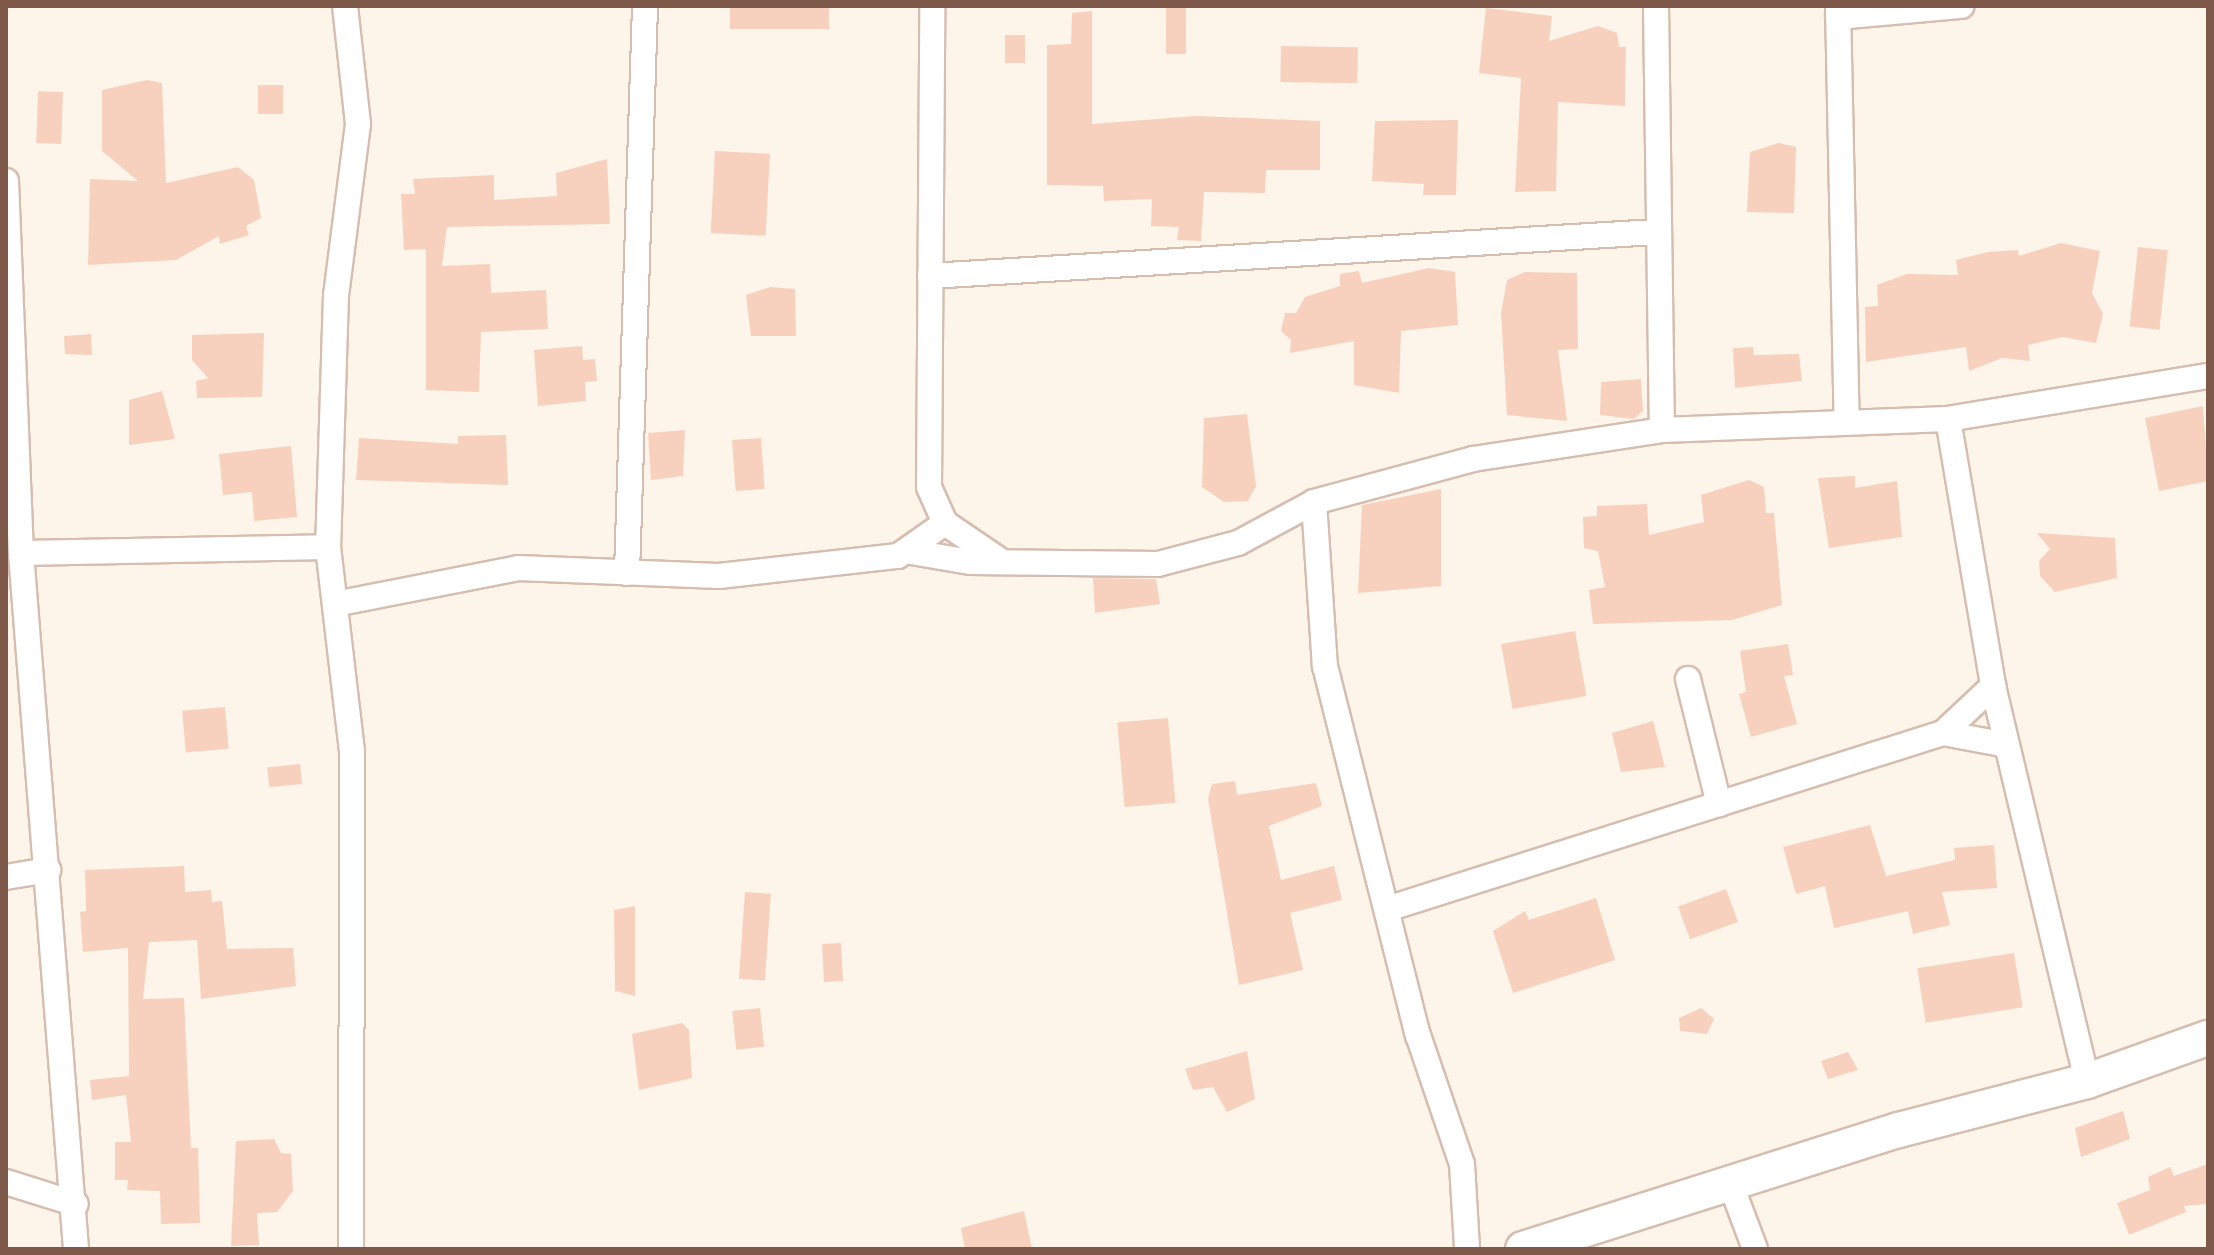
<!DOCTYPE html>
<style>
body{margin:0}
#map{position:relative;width:2214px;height:1255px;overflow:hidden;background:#fef5ea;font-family:Montserrat,sans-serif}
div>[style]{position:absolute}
.building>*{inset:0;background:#f7d1be;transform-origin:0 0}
.roads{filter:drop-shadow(2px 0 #d5beb0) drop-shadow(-2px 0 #d5beb0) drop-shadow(0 2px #d5beb0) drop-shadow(0 -2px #d5beb0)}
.street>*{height:24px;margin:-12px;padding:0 12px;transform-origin:12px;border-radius:12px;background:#fff}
.secondary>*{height:34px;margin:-17px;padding:0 17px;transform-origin:17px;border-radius:17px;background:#fff}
span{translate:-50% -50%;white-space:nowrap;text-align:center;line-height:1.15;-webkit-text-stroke:6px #fff9f2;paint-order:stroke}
.frame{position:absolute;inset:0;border:8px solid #7e5849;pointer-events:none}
</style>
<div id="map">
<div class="building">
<div style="left:730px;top:6px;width:99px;height:23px"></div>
<div style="left:1166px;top:6px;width:20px;height:48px"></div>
<div style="clip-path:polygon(1486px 8px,1552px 16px,1549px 41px,1598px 26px,1617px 33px,1619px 47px,1626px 47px,1625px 106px,1558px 102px,1556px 191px,1515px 192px,1521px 78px,1479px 73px)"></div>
<div style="clip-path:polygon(1092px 11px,1092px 124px,1196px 116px,1320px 121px,1320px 170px,1266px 170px,1265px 193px,1204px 192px,1201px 241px,1177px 240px,1179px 227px,1151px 226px,1152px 199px,1104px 201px,1103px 186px,1047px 185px,1047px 45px,1071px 44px,1072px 13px)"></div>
<div style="left:1005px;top:35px;width:20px;height:28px"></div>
<div style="left:1281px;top:46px;width:77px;height:36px;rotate:1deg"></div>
<div style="clip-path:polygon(147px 80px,162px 83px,166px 183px,238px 167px,254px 180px,261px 218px,246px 226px,249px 235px,220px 244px,219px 236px,176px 260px,88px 265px,90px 179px,138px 181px,102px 151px,102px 90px)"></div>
<div style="left:258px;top:85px;width:25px;height:29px"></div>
<div style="left:63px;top:92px;width:52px;height:25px;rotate:92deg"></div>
<div style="clip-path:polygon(1458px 120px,1456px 195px,1423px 195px,1424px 184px,1372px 181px,1375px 121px)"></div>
<div style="clip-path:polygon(1779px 143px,1796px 147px,1794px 213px,1747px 212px,1750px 152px)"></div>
<div style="left:715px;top:151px;width:55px;height:82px;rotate:3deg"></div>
<div style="clip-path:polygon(607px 159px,610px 224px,447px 227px,442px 266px,490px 264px,491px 293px,546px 290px,548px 329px,481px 332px,479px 392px,426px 390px,426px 249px,404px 250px,401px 194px,415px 194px,413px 179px,494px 175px,494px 200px,557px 196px,556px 173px)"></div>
<div style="clip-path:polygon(2061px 243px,2100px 251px,2092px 293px,2103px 314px,2096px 343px,2063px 337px,2028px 345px,2030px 361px,2002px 358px,1969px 371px,1966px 347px,1866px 362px,1865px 307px,1878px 306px,1877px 285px,1907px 274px,1958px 275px,1956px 260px,1988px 252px,2018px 250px,2019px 256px)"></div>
<div style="left:2138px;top:247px;width:30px;height:80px;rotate:6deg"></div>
<div style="clip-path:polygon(1429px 268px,1455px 272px,1458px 325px,1401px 331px,1399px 393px,1354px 385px,1354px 341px,1290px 353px,1291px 340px,1281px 331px,1285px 313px,1296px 313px,1305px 297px,1340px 286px,1340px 274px,1359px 271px,1362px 283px)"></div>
<div style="clip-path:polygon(1525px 272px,1577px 273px,1578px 349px,1558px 350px,1567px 421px,1507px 415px,1501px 313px,1507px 280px)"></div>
<div style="clip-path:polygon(770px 287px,795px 289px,796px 336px,751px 336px,746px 295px)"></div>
<div style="clip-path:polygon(264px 333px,262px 397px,197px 398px,196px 381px,208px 378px,192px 360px,192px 335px)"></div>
<div style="clip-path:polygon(91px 334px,92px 355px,65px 354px,64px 336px)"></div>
<div style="clip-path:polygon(582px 346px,583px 360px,595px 359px,597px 381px,585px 382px,586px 401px,538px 406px,534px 350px)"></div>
<div style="clip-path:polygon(1753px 347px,1754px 355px,1799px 354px,1802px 381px,1735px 388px,1733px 348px)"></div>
<div style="clip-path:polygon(1641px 379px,1643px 411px,1634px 419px,1600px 415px,1601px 382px)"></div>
<div style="clip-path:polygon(162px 391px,175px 439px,129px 445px,129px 400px)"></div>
<div style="clip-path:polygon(2203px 406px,2208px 481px,2159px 491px,2145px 418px)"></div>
<div style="clip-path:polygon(1247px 414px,1256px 486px,1248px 501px,1224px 502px,1202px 487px,1204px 418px)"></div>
<div style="clip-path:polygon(685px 430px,683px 476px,651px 480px,648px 433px)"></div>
<div style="clip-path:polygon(506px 435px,508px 485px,356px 480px,359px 438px,458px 444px,458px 436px)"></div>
<div style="left:761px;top:438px;width:51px;height:29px;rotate:86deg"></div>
<div style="clip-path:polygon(291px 446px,297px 517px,254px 521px,252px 492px,223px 495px,219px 454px)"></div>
<div style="clip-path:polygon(1855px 476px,1855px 488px,1897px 481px,1902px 537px,1829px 548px,1818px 478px)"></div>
<div style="clip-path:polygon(1749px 480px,1764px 487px,1766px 513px,1774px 513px,1782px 605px,1732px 620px,1593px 624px,1589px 590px,1605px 587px,1598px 551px,1584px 548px,1583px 517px,1597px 516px,1597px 506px,1647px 504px,1649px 535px,1704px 522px,1701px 495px)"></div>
<div style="clip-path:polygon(1441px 489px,1441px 586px,1358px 593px,1362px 505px)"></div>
<div style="clip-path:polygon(2037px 533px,2115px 538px,2117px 578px,2055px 592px,2040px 576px,2039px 561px,2050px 549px)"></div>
<div style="clip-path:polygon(1093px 578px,1156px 579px,1160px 604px,1095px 613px)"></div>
<div style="left:1575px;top:631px;width:66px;height:75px;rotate:80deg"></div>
<div style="clip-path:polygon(1788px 644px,1793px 675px,1784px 676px,1797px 724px,1751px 737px,1739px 694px,1746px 692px,1740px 651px)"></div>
<div style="left:225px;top:707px;width:42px;height:43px;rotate:85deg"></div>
<div style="left:1168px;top:718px;width:85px;height:51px;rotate:85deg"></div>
<div style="clip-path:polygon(1653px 721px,1665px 767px,1621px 772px,1612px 733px)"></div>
<div style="left:300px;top:764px;width:20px;height:33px;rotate:84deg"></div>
<div style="clip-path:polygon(1235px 781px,1237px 795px,1316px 783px,1322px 806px,1269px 826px,1281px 880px,1334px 866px,1342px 900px,1290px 913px,1303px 970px,1239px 985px,1208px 799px,1212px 784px)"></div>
<div style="clip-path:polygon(1870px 825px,1886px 876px,1955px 860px,1954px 848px,1994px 845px,1997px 888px,1942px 892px,1950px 925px,1913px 934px,1908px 911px,1834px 928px,1825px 886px,1796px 894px,1783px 847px)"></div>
<div style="clip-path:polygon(184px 866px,185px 892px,211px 890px,212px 902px,222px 901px,227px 949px,293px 948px,296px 986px,201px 999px,197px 940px,149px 942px,143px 999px,184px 998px,191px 1148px,198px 1148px,200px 1223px,161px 1224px,160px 1191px,127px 1190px,128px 1180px,115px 1180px,115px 1142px,131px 1142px,126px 1095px,92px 1100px,90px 1080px,129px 1076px,128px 948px,83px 952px,80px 912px,86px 911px,85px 870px)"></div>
<div style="left:1726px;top:889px;width:35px;height:51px;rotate:70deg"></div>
<div style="left:745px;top:892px;width:26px;height:87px;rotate:4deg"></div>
<div style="clip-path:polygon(1596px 898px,1615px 960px,1513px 993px,1493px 931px,1525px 911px,1529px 920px)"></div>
<div style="clip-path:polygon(635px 906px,635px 996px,615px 991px,614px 910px)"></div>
<div style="left:841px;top:943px;width:38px;height:19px;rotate:87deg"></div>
<div style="left:2014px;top:953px;width:55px;height:98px;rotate:81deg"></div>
<div style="left:760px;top:1008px;width:39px;height:28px;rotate:84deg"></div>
<div style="clip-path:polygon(1701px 1008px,1714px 1019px,1707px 1034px,1680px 1031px,1679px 1018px)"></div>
<div style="clip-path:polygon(682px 1023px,689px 1030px,692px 1078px,639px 1090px,632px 1034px)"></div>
<div style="clip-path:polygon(1247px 1051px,1255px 1099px,1227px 1112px,1213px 1087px,1193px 1090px,1185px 1069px)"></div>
<div style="clip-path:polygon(1848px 1052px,1858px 1070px,1828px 1079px,1821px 1061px)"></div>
<div style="clip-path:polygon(2123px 1111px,2130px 1139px,2081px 1157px,2075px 1128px)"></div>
<div style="clip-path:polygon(274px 1139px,281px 1153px,291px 1154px,293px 1191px,277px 1212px,257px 1213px,259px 1245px,231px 1246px,236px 1141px)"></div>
<div style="clip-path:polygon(2208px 1164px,2208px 1204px,2184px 1206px,2186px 1212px,2129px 1235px,2117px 1203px,2150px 1190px,2148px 1177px,2170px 1167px,2174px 1176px)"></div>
<div style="clip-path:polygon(1024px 1211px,1032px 1249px,965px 1249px,961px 1228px)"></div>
</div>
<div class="roads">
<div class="street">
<div style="left:345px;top:6px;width:119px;rotate:83.7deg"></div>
<div style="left:358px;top:124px;width:172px;rotate:97.3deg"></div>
<div style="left:336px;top:295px;width:252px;rotate:91.8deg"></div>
<div style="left:328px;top:547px;width:205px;rotate:83.3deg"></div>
<div style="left:352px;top:751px;width:498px;rotate:90.1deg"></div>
<div style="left:1656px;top:6px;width:424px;rotate:89.2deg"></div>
<div style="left:1838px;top:6px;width:415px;rotate:88.8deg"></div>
<div style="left:1838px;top:17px;width:124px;rotate:-5.1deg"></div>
<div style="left:6px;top:181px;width:372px;rotate:87.7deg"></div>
<div style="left:21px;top:553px;width:698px;rotate:85.48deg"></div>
<div style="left:930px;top:276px;width:727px;rotate:-3.47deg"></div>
<div style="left:1948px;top:419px;width:271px;rotate:80.4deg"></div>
<div style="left:1993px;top:686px;width:406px;rotate:76.6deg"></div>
<div style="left:1314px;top:502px;width:164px;rotate:86.2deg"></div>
<div style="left:1325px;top:666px;width:381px;rotate:75.9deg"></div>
<div style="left:1418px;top:1035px;width:136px;rotate:71.2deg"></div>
<div style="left:1462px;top:1164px;width:85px;rotate:86.6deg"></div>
<div style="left:945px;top:523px;width:64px;rotate:34.2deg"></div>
<div style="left:911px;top:552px;width:61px;rotate:9.5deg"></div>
<div style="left:971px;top:562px;width:187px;rotate:0.6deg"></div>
<div style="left:1158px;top:564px;width:83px;rotate:-14.7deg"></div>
<div style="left:1238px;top:543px;width:86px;rotate:-28.3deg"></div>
<div style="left:1314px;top:502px;width:165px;rotate:-15.1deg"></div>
<div style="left:1473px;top:459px;width:191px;rotate:-8.7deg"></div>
<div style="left:1662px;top:430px;width:286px;rotate:-2.2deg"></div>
<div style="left:1948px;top:419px;width:264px;rotate:-9.4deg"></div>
<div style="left:21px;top:553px;width:307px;rotate:-1.1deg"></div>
<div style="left:627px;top:573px;width:567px;rotate:-88.18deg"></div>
<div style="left:340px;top:603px;width:181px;rotate:-11.1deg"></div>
<div style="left:518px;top:568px;width:201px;rotate:2.3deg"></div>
<div style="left:719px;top:576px;width:180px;rotate:-6.4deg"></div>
<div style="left:898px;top:556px;width:57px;rotate:-35.1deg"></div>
<div style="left:945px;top:523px;width:39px;rotate:-114deg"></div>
<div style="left:929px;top:487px;width:481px;rotate:-89.6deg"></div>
<div style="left:1688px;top:679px;width:129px;rotate:76.1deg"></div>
<div style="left:1943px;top:733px;width:65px;rotate:10.6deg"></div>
<div style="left:6px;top:877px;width:43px;rotate:-9.5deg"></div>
<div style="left:1387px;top:909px;width:583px;rotate:-17.57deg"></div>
<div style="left:1943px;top:733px;width:69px;rotate:-43.2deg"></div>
<div style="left:6px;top:1182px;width:73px;rotate:17.4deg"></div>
<div style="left:1731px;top:1185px;width:68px;rotate:69.4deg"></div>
</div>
<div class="secondary">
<div style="left:1523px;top:1249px;width:394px;rotate:-17.6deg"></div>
<div style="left:1899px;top:1130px;width:194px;rotate:-14.6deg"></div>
<div style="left:2087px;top:1081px;width:128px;rotate:-19.6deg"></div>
</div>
</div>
<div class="frame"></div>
</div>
